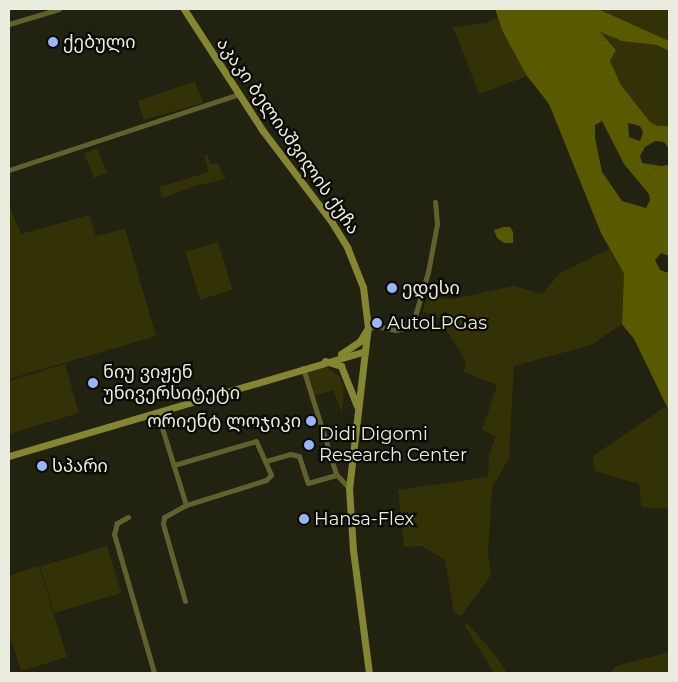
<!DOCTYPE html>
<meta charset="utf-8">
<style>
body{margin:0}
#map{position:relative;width:678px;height:682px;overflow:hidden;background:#212210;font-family:Montserrat,"Noto Sans Georgian",sans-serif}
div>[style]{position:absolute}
.green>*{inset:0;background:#323206;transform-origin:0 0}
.water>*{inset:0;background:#595900}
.street>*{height:5px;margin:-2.5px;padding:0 2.5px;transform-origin:2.5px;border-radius:2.5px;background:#61612f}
.secondary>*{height:7px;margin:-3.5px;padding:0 3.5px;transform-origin:3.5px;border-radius:3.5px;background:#858631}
.dots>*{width:14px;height:14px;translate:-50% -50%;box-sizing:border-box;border:2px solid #0b0b05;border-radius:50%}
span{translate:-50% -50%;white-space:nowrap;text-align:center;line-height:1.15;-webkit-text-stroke:4.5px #0b0b05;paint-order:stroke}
.poi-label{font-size:18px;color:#ebece0}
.left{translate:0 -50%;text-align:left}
.right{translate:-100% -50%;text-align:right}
.street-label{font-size:18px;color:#ebece0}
.frame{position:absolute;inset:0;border:10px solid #ebece0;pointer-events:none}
</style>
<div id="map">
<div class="green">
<div style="clip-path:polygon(598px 9px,669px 9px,669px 41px,618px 21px)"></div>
<div style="clip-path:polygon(497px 17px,527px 76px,479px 94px,453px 27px,487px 23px)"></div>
<div style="clip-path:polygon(603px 30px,616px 39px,657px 45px,669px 51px,669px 126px,657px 126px,650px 122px,621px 85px,610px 61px,616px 50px,600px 33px)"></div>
<div style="clip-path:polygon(195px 81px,203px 103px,144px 120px,138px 101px)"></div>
<div style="left:97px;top:148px;width:27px;height:14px;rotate:68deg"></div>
<div style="clip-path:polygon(207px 154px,211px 164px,218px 164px,226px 179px,195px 186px,163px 198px,159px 187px,209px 172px,204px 156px)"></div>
<div style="clip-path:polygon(9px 204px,21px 234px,89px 215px,96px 236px,125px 229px,156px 336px,9px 379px)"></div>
<div style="left:218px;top:242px;width:50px;height:34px;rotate:73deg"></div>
<div style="clip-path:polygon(609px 249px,624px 274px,622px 324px,591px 345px,514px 366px,509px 458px,492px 488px,488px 552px,491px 575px,461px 616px,454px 613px,445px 560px,422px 546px,404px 547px,398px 490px,488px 477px,489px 455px,496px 436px,482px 430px,497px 385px,464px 372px,466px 361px,437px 316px,423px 312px,427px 297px,452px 299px,514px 286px,542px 294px,560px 273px)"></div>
<div style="clip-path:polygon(65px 364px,79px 413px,9px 434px,9px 381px)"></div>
<div style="clip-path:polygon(325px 366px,339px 376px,344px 387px,342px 413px,333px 390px,314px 396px,306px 372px)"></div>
<div style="clip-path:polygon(665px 407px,669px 411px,669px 509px,641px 507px,639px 484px,595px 471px,593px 456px)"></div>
<div style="left:107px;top:546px;width:49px;height:70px;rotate:73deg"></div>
<div style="clip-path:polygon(39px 566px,67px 657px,21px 671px,9px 633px,9px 576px)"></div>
<div style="clip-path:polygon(466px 622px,493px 652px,507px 673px,494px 673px,465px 626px)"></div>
<div style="clip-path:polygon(669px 652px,669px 673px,610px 673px,616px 666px)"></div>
</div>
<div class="water">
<div style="clip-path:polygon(evenodd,495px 9px,598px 9px,669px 41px,669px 51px,657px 45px,622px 41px,600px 32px,616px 50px,610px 61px,621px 85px,650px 122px,657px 126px,669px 126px,669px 149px,664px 142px,655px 141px,645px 147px,640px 156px,642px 163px,661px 166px,668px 165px,669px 158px,669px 256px,661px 253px,655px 260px,660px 270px,669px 273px,669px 411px,634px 339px,622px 324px,624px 274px,601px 233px,549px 104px,527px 76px,503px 32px,495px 9px,602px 121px,624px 164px,649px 194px,650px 200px,646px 208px,622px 201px,602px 172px,595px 138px,595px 125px,602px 121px,495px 9px,628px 123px,640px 126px,643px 132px,640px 141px,629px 137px,628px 123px)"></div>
<div style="clip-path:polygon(504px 227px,510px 227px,513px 232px,513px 243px,504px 243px,497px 238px,494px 230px)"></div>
</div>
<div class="street">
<div style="left:9px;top:24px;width:52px;rotate:-16.7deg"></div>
<div style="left:9px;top:170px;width:242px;rotate:-18.3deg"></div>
<div style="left:368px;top:329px;width:8px;rotate:-23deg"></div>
<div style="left:375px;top:326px;width:21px;rotate:11deg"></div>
<div style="left:396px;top:330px;width:16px;rotate:-14deg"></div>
<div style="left:412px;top:326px;width:56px;rotate:-73.5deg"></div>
<div style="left:428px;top:272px;width:49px;rotate:-79.4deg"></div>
<div style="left:437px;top:224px;width:22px;rotate:-95deg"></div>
<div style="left:303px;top:368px;width:111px;rotate:72.7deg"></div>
<div style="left:336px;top:474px;width:19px;rotate:47deg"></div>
<div style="left:157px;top:412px;width:97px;rotate:72.7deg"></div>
<div style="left:266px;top:461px;width:25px;rotate:-16deg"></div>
<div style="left:290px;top:454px;width:9px;rotate:13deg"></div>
<div style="left:299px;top:456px;width:28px;rotate:72deg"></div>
<div style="left:308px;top:483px;width:29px;rotate:-16deg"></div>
<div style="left:174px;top:465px;width:85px;rotate:-16.3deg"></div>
<div style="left:256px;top:441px;width:37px;rotate:66deg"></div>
<div style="left:271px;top:475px;width:7px;rotate:135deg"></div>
<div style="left:266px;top:480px;width:84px;rotate:162.6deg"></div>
<div style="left:186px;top:505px;width:25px;rotate:151deg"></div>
<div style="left:164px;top:517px;width:7px;rotate:98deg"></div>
<div style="left:163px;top:524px;width:80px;rotate:74.1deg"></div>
<div style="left:128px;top:517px;width:13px;rotate:151deg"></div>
<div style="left:117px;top:523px;width:11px;rotate:105deg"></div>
<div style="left:114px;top:534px;width:145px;rotate:73.9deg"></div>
</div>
<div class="secondary">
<div style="left:184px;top:9px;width:145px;rotate:57.1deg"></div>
<div style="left:263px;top:131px;width:113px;rotate:52.9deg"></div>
<div style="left:331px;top:221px;width:31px;rotate:58deg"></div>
<div style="left:347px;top:247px;width:43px;rotate:68.2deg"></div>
<div style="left:363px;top:287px;width:38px;rotate:83deg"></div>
<div style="left:368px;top:325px;width:164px;rotate:96.6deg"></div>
<div style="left:349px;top:488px;width:62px;rotate:86.3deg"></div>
<div style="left:353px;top:550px;width:124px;rotate:82.6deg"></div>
<div style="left:341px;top:354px;width:23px;rotate:-34deg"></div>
<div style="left:360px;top:341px;width:12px;rotate:-59deg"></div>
<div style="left:325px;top:361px;width:17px;rotate:17deg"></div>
<div style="left:341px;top:366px;width:43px;rotate:68.2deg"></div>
<div style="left:9px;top:456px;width:371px;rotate:-16.4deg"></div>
</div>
<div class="dots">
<div style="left:53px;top:42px;background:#98b5fd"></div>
<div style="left:392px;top:288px;background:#98b5fd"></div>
<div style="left:377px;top:323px;background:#98b5fd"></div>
<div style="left:93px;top:383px;background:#98b5fd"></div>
<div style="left:311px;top:421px;background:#98b5fd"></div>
<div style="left:309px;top:445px;background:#98b5fd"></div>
<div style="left:42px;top:466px;background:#98b5fd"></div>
<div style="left:304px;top:519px;background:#98b5fd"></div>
</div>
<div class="poi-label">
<span class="left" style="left:63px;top:42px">ქებული</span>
<span class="left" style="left:402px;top:288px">ედესი</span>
<span class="left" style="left:387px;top:323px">AutoLPGas</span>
<span class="left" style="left:103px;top:383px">ნიუ ვიჟენ<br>უნივერსიტეტი</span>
<span class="right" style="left:301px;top:421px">ორიენტ ლოჯიკი</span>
<span class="left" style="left:319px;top:445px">Didi Digomi<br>Research Center</span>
<span class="left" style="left:52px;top:466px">სპარი</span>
<span class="left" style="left:314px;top:519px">Hansa-Flex</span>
</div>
<div class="street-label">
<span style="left:288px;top:136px;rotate:55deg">აკაკი ბელიაშვილის ქუჩა</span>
</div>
<div class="frame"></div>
</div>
